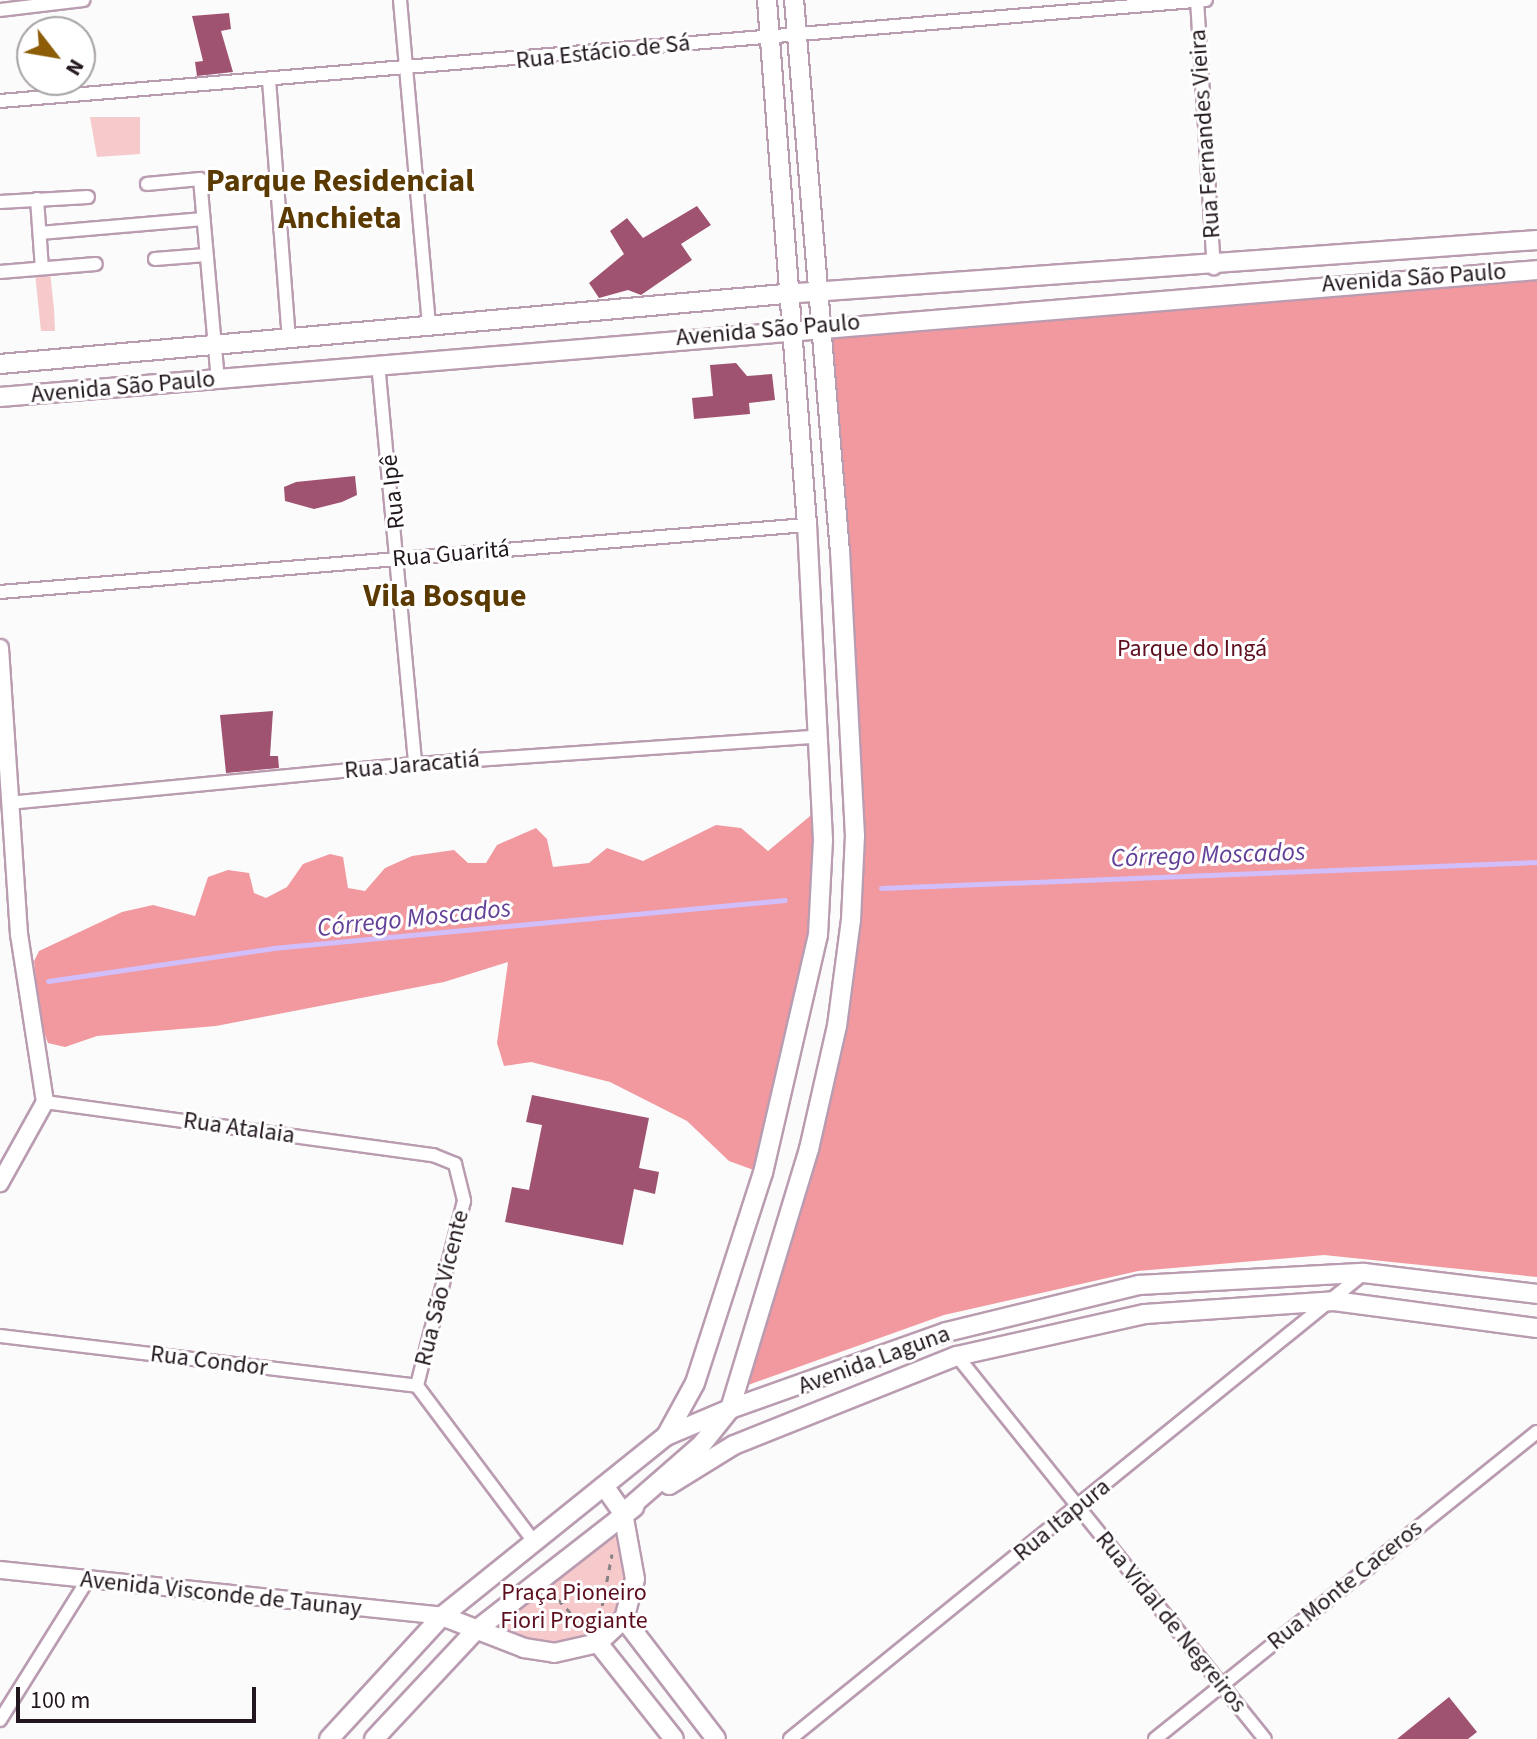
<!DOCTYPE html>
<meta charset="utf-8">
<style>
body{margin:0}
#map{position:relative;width:1537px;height:1739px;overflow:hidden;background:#fbfbfb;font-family:"Source Sans 3",sans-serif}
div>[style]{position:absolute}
.green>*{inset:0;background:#f6c9cb}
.forest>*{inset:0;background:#f2989f}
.stream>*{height:5px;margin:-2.5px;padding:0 2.5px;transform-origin:2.5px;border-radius:2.5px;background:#d1befb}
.building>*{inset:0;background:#a05371}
.path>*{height:3px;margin-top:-1.5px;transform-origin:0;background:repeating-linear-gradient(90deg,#898387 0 6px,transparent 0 12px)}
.roads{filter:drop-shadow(2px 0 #ba9cb1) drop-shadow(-2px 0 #ba9cb1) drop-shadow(0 2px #ba9cb1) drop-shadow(0 -2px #ba9cb1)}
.minor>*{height:12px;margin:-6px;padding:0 6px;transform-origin:6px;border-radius:6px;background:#fff}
.tertiary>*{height:16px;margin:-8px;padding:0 8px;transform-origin:8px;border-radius:8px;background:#fff}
.secondary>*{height:18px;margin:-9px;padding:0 9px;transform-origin:9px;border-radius:9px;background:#fff}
span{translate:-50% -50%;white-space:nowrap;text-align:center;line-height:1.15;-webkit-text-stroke:6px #fff;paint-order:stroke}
.street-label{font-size:24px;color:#22171e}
.park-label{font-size:24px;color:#5e0f1f}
.water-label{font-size:26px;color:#644198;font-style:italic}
.district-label{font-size:32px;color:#5b3a01;font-weight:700}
.north{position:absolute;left:16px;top:16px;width:80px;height:80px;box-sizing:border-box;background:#fff;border:2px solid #a7a2a5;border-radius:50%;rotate:121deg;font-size:22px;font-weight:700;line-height:32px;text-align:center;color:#22171e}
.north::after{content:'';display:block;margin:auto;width:28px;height:36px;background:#8d5c07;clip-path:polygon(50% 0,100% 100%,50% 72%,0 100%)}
.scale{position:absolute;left:16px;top:1687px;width:240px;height:36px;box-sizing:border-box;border:4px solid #22171e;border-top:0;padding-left:10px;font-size:24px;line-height:28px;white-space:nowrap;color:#22171e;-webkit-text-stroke:6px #fff;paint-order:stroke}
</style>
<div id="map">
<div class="green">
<div style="clip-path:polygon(90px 117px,140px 117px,140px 154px,97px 157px)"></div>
<div style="clip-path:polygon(50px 272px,54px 309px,55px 331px,41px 331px,35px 273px)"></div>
<div style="clip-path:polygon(623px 1513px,632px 1600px,582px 1649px,475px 1631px)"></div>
</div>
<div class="forest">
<div style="clip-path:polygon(1537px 274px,1537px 1277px,1324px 1255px,1138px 1271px,944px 1315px,748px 1385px,853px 922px,826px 329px)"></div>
<div style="clip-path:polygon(821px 807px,815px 935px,759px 1172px,729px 1161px,687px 1121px,610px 1082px,531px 1062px,504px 1066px,497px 1043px,508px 962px,444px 982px,216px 1026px,97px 1036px,65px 1047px,48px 1043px,41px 1025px,34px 961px,39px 951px,122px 912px,153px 905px,195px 916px,208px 877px,228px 870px,249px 873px,254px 893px,266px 898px,287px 887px,303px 864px,330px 854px,343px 857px,348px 888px,365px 891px,385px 868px,412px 856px,454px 850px,468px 863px,486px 863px,497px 845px,536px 828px,547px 839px,553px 867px,589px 863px,607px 848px,643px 861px,716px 825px,741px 828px,768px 851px)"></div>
</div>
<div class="stream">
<div style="left:881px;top:888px;width:657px;rotate:-2.27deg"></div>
<div style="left:48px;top:981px;width:227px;rotate:-8.3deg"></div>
<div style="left:273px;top:948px;width:514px;rotate:-5.36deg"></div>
</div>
<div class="building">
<div style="clip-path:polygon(229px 13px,231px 29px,221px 31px,233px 72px,197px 76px,195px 62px,203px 61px,192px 16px)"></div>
<div style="clip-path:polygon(697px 206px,711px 225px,681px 244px,692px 260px,641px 295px,628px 290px,599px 298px,589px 283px,624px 254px,610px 231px,627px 218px,643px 238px)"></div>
<div style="clip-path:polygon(736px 363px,747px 376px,772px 374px,775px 400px,749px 403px,750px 414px,694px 419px,692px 398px,713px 396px,710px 365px)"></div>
<div style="clip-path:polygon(355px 476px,357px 495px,342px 502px,314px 509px,285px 501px,284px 487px,296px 482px)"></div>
<div style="clip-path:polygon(273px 711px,270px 756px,278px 756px,279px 768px,226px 773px,220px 715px)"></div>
<div style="clip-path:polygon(532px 1095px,649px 1118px,639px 1168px,659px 1172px,655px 1194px,634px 1189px,623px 1245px,505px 1222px,512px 1187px,529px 1190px,542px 1125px,526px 1122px)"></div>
<div style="clip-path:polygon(1449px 1697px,1477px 1732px,1468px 1739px,1397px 1739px)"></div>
</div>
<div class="path">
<div style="left:550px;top:1591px;width:51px;rotate:46.6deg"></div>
<div style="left:600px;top:1617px;width:64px;rotate:-79.2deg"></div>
</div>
<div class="roads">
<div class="minor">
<div style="left:400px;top:0;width:327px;rotate:84.9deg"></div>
<div style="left:1197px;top:0;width:269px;rotate:86.4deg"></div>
<div style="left:0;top:10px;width:84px;rotate:-6.9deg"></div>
<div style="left:269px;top:80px;width:260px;rotate:85.6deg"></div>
<div style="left:0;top:101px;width:1210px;rotate:-4.79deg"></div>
<div style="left:147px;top:184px;width:53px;rotate:-5.4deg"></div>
<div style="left:200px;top:179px;width:201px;rotate:84.9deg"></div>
<div style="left:37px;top:199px;width:69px;rotate:85.9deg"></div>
<div style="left:0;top:202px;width:88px;rotate:-3.3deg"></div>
<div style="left:40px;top:233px;width:164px;rotate:-4.9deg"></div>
<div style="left:155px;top:259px;width:51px;rotate:-4.5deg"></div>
<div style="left:0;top:272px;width:96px;rotate:-4.8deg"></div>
<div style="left:378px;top:363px;width:403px;rotate:84.7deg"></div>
<div style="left:0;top:592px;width:810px;rotate:-4.75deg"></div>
<div style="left:9px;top:803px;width:408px;rotate:-5.5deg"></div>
<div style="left:415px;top:764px;width:402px;rotate:-3.9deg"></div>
<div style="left:45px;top:1102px;width:392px;rotate:7.8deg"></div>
<div style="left:433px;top:1155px;width:24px;rotate:22deg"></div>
<div style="left:455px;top:1164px;width:38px;rotate:76deg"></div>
<div style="left:464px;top:1201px;width:191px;rotate:104.3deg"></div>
<div style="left:0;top:1336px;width:420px;rotate:6.8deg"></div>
<div style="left:957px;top:1356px;width:491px;rotate:51.2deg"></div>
<div style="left:417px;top:1386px;width:195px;rotate:53.1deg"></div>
<div style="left:0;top:1720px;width:164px;rotate:-58deg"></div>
<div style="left:790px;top:1739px;width:739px;rotate:-39.07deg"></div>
<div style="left:1155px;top:1739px;width:490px;rotate:-38.8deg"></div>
</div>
<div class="tertiary">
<div style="left:0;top:648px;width:287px;rotate:86.2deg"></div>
<div style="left:19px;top:934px;width:170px;rotate:81.2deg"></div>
<div style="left:45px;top:1102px;width:93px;rotate:119.1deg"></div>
<div style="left:0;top:1570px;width:444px;rotate:5.9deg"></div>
</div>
<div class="secondary">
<div style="left:0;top:364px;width:787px;rotate:-5.1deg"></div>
<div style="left:784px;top:294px;width:755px;rotate:-4.1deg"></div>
<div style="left:0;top:397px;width:1542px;rotate:-4.72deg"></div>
<div style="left:666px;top:1436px;width:60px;rotate:-61.3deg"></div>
<div style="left:695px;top:1383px;width:221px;rotate:-72.1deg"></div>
<div style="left:763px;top:1173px;width:244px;rotate:-77deg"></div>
<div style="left:818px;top:935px;width:95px;rotate:-87deg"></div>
<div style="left:823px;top:840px;width:315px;rotate:-92.9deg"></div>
<div style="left:807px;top:525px;width:527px;rotate:-94.36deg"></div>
<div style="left:669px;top:1485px;width:76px;rotate:-31.6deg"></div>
<div style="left:734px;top:1445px;width:240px;rotate:-21.8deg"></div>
<div style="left:957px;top:1356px;width:193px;rotate:-12.6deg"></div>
<div style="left:1145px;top:1314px;width:189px;rotate:-3.9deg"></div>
<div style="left:1334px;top:1301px;width:205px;rotate:7.6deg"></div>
<div style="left:623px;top:1513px;width:105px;rotate:-41.1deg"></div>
<div style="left:702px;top:1444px;width:45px;rotate:-51.3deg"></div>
<div style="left:730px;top:1409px;width:272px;rotate:-73.1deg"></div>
<div style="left:809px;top:1149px;width:126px;rotate:-77.2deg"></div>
<div style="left:837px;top:1026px;width:107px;rotate:-82.5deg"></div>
<div style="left:851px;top:920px;width:84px;rotate:-87.3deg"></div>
<div style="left:855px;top:836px;width:284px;rotate:-93deg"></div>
<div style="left:840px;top:552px;width:554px;rotate:-94.76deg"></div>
<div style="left:442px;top:1616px;width:88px;rotate:21.3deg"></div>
<div style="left:524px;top:1648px;width:30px;rotate:9deg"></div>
<div style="left:554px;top:1653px;width:45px;rotate:-12.8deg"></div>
<div style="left:598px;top:1643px;width:35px;rotate:-43deg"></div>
<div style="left:624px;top:1619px;width:41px;rotate:-74.6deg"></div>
<div style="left:635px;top:1579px;width:67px;rotate:-100.3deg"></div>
<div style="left:623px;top:1513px;width:33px;rotate:-125deg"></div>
<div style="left:624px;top:1619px;width:151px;rotate:52.5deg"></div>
<div style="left:598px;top:1643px;width:122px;rotate:51.6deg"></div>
<div style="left:329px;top:1739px;width:167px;rotate:-47.4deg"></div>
<div style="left:442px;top:1616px;width:287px;rotate:-38.8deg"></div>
<div style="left:666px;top:1436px;width:69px;rotate:-22.9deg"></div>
<div style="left:730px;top:1409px;width:229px;rotate:-19.6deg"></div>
<div style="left:946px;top:1332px;width:199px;rotate:-13.7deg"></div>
<div style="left:1139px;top:1285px;width:225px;rotate:-3.1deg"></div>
<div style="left:1364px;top:1273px;width:174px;rotate:6.9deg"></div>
<div style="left:374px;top:1739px;width:148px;rotate:-46.9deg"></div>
<div style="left:475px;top:1631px;width:202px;rotate:-37.9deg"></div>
</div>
</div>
<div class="street-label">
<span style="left:603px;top:52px;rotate:-6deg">Rua Estácio de Sá</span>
<span style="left:1205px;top:134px;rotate:-94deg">Rua Fernandes Vieira</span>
<span style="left:1414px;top:278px;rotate:-4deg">Avenida São Paulo</span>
<span style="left:768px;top:330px;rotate:-5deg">Avenida São Paulo</span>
<span style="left:123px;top:387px;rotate:-5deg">Avenida São Paulo</span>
<span style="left:393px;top:492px;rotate:-96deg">Rua Ipê</span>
<span style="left:451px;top:554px;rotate:-5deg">Rua Guaritá</span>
<span style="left:412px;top:765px;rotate:-5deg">Rua Jaracatiá</span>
<span style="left:239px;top:1128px;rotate:8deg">Rua Atalaia</span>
<span style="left:442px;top:1288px;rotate:-76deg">Rua São Vicente</span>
<span style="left:874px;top:1360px;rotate:-20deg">Avenida Laguna</span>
<span style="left:209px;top:1361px;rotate:7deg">Rua Condor</span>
<span style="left:1062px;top:1520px;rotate:-39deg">Rua Itapura</span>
<span style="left:1345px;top:1585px;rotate:-39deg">Rua Monte Caceros</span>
<span style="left:221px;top:1594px;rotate:6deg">Avenida Visconde de Taunay</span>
<span style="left:1171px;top:1622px;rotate:51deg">Rua Vidal de Negreiros</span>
</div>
<div class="park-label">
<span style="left:1192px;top:649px">Parque do Ingá</span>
<span style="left:574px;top:1607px">Praça Pioneiro<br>Fiori Progiante</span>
</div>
<div class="water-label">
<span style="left:1208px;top:855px;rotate:-2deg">Córrego Moscados</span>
<span style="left:414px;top:918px;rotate:-6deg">Córrego Moscados</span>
</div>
<div class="district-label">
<span style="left:340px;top:200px">Parque Residencial<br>Anchieta</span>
<span style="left:445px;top:596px">Vila Bosque</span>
</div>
<div class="north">N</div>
<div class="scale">100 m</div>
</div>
